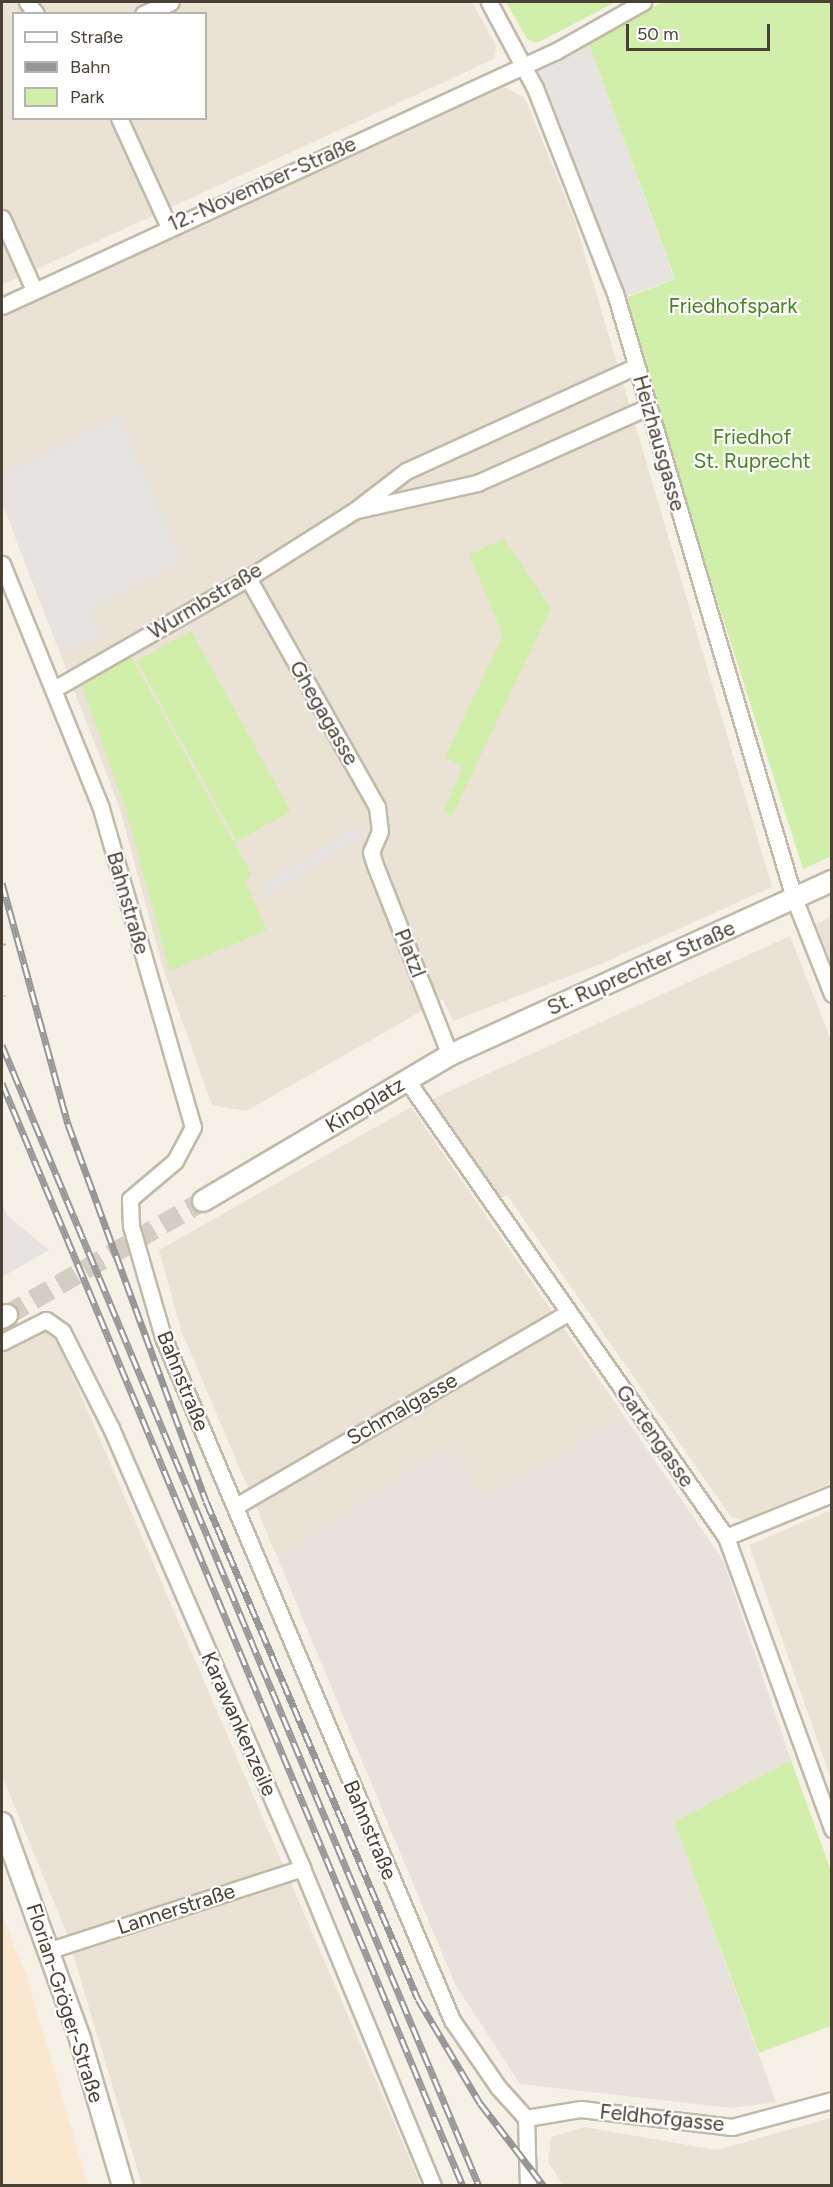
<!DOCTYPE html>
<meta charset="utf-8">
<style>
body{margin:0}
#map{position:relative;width:833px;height:2187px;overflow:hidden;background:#f5f1e7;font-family:Figtree,sans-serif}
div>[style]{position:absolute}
.residential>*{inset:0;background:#eae3d5}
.commercial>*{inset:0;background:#f9e7d0}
.industrial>*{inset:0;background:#e8e2dc}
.green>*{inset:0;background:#d1eeab;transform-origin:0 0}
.parking>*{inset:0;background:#e6e3e0;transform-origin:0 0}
.tertiary-tunnel>*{height:20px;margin-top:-10px;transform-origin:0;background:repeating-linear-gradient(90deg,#d3cec3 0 20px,transparent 0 30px)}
.roads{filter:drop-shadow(2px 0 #c2b9a9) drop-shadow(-2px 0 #c2b9a9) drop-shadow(0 2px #c2b9a9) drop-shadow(0 -2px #c2b9a9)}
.minor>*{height:15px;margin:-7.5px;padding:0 7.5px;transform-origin:7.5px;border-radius:7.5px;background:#fff}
.tertiary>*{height:20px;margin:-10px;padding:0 10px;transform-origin:10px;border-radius:10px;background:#fff}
.rail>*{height:7px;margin-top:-3.5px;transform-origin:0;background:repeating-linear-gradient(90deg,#fff 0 14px,#979797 0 28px);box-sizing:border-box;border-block:2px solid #979797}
span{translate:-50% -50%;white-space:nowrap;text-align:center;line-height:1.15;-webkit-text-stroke:4.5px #fff;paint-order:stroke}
.street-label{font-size:21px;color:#4a4135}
.park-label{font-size:21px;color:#488321}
.frame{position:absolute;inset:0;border:3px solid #4a4135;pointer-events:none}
.legend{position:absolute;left:12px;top:12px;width:195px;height:108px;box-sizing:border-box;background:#fff;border:2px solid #b7b3ae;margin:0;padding:8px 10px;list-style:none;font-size:18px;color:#4a4135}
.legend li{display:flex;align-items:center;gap:12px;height:30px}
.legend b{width:30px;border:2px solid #b7b3ae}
.scale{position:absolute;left:626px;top:24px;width:144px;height:27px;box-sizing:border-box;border:3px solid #4a4135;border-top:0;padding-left:8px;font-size:18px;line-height:21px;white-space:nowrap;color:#4a4135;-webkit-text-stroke:4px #fff;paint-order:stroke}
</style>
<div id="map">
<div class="residential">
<div style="clip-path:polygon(evenodd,2px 2px,472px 2px,496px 45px,494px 59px,2px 285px,2px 2px,14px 14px,206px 14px,206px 118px,14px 118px,14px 14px)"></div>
<div style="clip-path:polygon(502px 86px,525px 98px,574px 218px,772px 887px,603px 963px,453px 1021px,443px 999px,246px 1111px,212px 1105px,162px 965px,120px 809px,2px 503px,2px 316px)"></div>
<div style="clip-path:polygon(831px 916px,831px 962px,816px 924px)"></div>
<div style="clip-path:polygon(790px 936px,831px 1040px,831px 1483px,744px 1520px,731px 1517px,507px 1195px,502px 1198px,428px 1101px)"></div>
<div style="clip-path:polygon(411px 1107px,625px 1417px,488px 1496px,447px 1445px,278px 1559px,181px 1330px,159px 1250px)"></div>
<div style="clip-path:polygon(49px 1321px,421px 2185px,142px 2185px,67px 1934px,2px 1776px,2px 1349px)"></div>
<div style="clip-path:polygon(831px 1510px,831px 1779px,749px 1545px)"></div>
<div style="clip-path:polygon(831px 2118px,831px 2185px,563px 2185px,548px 2162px,551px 2137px,584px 2127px,717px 2150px)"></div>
</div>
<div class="commercial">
<div style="clip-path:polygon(2px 1915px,26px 1975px,88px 2185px,2px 2185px)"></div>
</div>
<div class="industrial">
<div style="clip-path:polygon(625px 1417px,723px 1560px,791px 1760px,674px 1822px,776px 2102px,731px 2108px,520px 2084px,455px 1984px,278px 1559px,447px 1445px,488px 1496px)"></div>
</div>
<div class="green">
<div style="clip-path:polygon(506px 2px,616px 2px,537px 43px,527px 39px)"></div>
<div style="clip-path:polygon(663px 2px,831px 2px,832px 856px,803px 869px,652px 396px,625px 298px,675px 279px,588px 42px)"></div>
<div style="clip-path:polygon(504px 539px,551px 608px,452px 816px,443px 812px,463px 767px,445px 757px,503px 635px,469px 555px)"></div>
<div style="left:191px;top:631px;width:206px;height:62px;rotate:61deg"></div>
<div style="clip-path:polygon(131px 656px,251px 873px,246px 883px,267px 930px,170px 971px,126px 811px,82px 686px)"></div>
<div style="clip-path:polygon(791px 1760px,831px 1871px,831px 2026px,759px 2053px,674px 1822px)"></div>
</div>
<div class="parking">
<div style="left:588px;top:42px;width:252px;height:59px;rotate:70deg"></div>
<div style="clip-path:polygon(119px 414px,183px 563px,91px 612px,102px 637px,63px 655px,2px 501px,2px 474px)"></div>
<div style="left:357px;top:825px;width:13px;height:113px;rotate:58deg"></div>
<div style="clip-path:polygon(2px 1203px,7px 1215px,49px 1250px,2px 1277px)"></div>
</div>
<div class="tertiary-tunnel">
<div style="left:7px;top:1315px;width:227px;rotate:-30.2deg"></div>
</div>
<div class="roads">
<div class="minor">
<div style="left:27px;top:2px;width:15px;rotate:53deg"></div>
<div style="left:489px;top:2px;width:98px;rotate:61.9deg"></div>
<div style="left:535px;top:88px;width:220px;rotate:68.7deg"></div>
<div style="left:615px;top:293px;width:631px;rotate:73.52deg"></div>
<div style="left:794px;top:898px;width:103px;rotate:68.4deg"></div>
<div style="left:143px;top:14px;width:30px;rotate:-23deg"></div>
<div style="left:119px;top:118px;width:120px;rotate:65.4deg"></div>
<div style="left:2px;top:218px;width:79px;rotate:66deg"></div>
<div style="left:2px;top:306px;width:610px;rotate:-24.72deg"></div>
<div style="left:556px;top:51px;width:100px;rotate:-29.4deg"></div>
<div style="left:357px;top:510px;width:123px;rotate:-12.7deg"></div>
<div style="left:477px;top:483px;width:187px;rotate:-24deg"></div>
<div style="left:2px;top:564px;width:260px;rotate:67.9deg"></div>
<div style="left:100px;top:805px;width:335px;rotate:73.9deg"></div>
<div style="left:193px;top:1127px;width:38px;rotate:118deg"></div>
<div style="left:175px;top:1161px;width:59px;rotate:139.8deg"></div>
<div style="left:130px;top:1199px;width:27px;rotate:88deg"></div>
<div style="left:131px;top:1226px;width:116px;rotate:73.9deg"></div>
<div style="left:163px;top:1337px;width:742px;rotate:67.07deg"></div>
<div style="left:452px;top:2020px;width:81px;rotate:55.5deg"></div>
<div style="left:498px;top:2087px;width:42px;rotate:47.9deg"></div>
<div style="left:526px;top:2118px;width:68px;rotate:88.3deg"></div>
<div style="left:248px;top:578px;width:263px;rotate:60.6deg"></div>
<div style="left:377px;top:807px;width:24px;rotate:83deg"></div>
<div style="left:380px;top:831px;width:23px;rotate:113deg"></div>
<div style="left:371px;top:852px;width:14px;rotate:73deg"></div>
<div style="left:375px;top:865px;width:204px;rotate:68.5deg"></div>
<div style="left:54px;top:689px;width:224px;rotate:-29.8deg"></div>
<div style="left:248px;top:578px;width:125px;rotate:-32.3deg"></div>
<div style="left:354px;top:511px;width:66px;rotate:-37.6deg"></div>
<div style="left:406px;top:471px;width:253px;rotate:-24.5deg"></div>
<div style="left:406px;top:1079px;width:559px;rotate:55.06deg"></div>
<div style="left:726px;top:1537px;width:311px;rotate:70deg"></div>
<div style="left:2px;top:1342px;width:49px;rotate:-26.6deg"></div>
<div style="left:46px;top:1320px;width:19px;rotate:35deg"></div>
<div style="left:62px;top:1331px;width:109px;rotate:63.2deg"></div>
<div style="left:111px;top:1428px;width:480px;rotate:66.5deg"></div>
<div style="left:302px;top:1868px;width:344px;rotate:67.6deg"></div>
<div style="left:236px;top:1506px;width:385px;rotate:-30.2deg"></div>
<div style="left:726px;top:1537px;width:114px;rotate:-22.1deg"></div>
<div style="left:50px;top:1950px;width:265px;rotate:-18deg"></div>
<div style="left:526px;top:2118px;width:56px;rotate:-9.3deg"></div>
<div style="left:581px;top:2109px;width:152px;rotate:6.8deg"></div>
<div style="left:732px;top:2127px;width:104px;rotate:-15.1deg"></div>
</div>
<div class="tertiary">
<div style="left:203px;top:1201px;width:287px;rotate:-30.6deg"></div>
<div style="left:450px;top:1055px;width:420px;rotate:-24.5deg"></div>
<div style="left:2px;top:1318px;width:6px;rotate:-31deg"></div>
<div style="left:2px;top:1823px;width:230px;rotate:70.1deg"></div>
<div style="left:80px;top:2039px;width:153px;rotate:73.7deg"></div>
</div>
</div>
<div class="rail">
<div style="left:2px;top:883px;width:250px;rotate:74.7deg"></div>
<div style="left:68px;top:1124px;width:401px;rotate:69.9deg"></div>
<div style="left:206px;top:1501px;width:541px;rotate:66.94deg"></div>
<div style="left:418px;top:1999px;width:121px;rotate:59.2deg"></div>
<div style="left:480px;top:2103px;width:105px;rotate:52.4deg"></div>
<div style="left:2px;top:943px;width:2px;rotate:90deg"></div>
<div style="left:2px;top:995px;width:1px;rotate:90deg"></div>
<div style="left:2px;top:1045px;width:1237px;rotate:67.31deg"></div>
<div style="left:2px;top:1083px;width:1195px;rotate:67.32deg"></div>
</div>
<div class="street-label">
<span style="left:262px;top:184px;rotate:-24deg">12.-November-Straße</span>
<span style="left:659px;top:443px;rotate:74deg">Heizhausgasse</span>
<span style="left:205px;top:601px;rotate:-31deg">Wurmbstraße</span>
<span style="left:324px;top:713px;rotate:60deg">Ghegagasse</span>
<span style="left:128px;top:903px;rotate:74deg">Bahnstraße</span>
<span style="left:410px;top:953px;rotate:68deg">Platzl</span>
<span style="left:641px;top:968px;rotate:-24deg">St. Ruprechter Straße</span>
<span style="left:365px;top:1105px;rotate:-31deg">Kinoplatz</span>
<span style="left:183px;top:1381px;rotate:68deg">Bahnstraße</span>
<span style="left:402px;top:1409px;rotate:-30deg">Schmalgasse</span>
<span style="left:655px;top:1436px;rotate:55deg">Gartengasse</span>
<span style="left:239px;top:1724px;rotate:66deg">Karawankenzeile</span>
<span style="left:370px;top:1830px;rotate:67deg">Bahnstraße</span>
<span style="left:176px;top:1909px;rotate:-18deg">Lannerstraße</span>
<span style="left:65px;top:2003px;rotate:72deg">Florian-Gröger-Straße</span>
<span style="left:662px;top:2118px;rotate:6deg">Feldhofgasse</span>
</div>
<div class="park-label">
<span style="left:733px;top:306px">Friedhofspark</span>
<span style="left:752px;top:449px">Friedhof<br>St. Ruprecht</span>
</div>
<div class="frame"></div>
<ul class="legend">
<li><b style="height:8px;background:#fff"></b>Straße</li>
<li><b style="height:8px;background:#979797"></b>Bahn</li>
<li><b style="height:16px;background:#d1eeab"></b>Park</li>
</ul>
<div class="scale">50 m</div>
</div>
